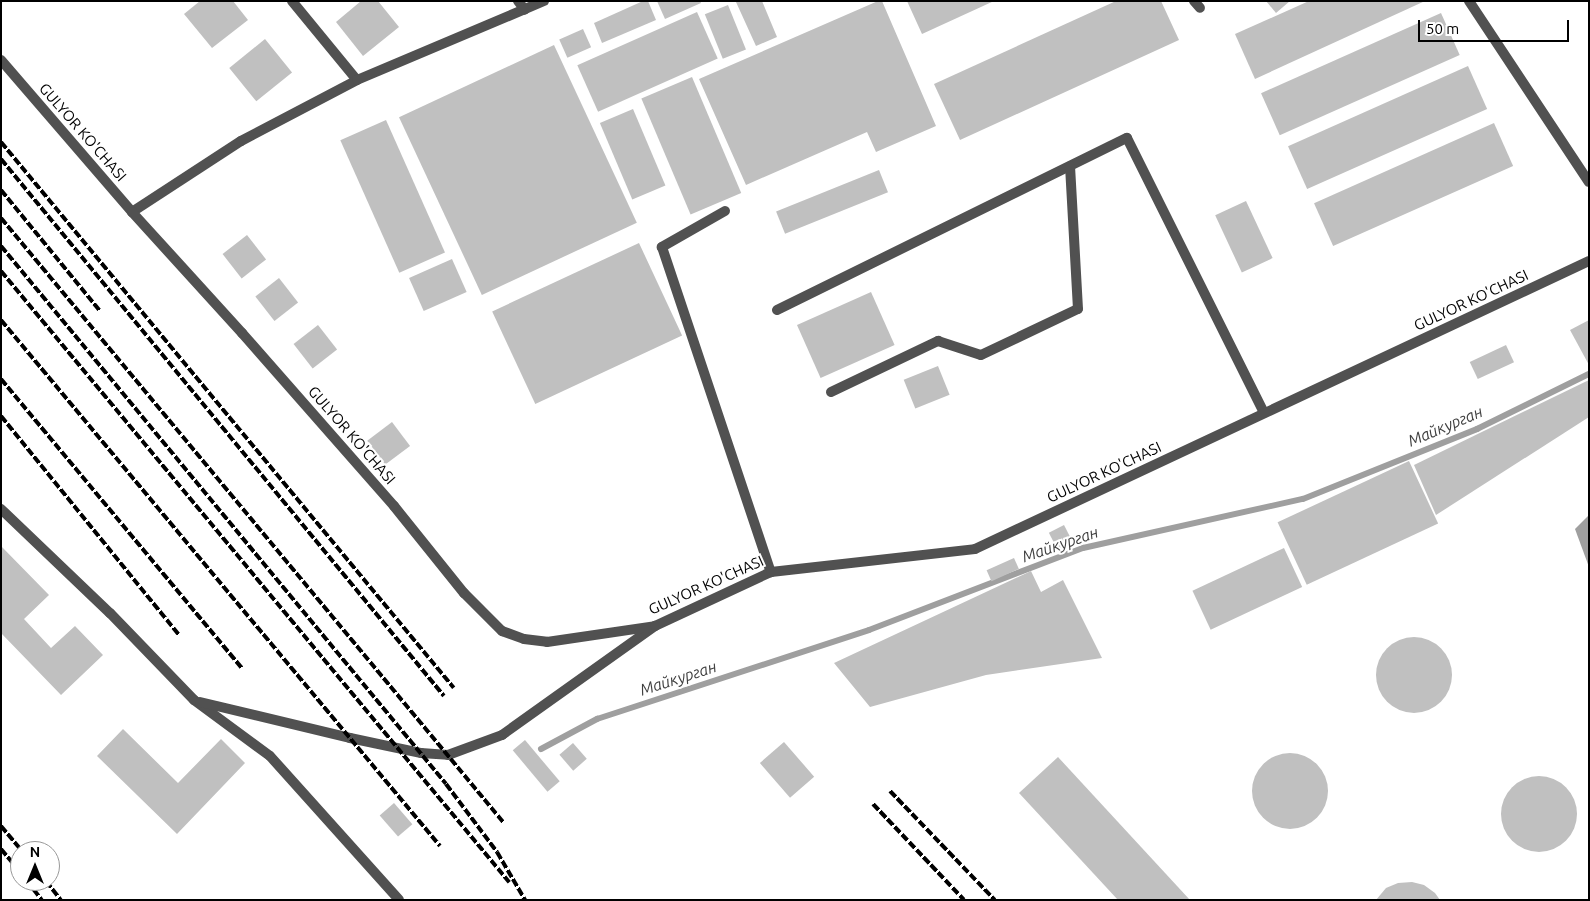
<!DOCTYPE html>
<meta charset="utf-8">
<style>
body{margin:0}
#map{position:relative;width:1590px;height:901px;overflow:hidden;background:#fff;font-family:Ubuntu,sans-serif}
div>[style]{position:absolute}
.water>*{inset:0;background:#9f9f9f}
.stream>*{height:6px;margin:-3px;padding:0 3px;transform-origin:3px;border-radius:3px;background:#9f9f9f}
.building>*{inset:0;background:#c0c0c0;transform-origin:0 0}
.round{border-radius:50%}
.service>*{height:10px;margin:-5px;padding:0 5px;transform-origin:5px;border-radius:5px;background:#515151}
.minor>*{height:10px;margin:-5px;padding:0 5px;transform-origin:5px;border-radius:5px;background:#515151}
.tertiary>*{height:10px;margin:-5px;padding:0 5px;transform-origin:5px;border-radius:5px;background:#515151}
.rail>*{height:4px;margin-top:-2px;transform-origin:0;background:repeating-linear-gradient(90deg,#000 0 8px,transparent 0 10.5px)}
span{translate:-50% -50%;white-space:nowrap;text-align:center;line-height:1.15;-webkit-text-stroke:4px #fff;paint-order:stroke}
.street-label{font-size:15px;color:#000}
.water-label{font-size:16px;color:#404040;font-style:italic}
.frame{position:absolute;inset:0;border:2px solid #000;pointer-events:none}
.north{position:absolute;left:10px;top:841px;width:50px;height:50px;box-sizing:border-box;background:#fff;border:1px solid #999;border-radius:50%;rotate:0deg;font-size:14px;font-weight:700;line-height:20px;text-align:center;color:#000}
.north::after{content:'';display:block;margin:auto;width:18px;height:22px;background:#000;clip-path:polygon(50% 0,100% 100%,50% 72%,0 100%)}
.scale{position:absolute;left:1418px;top:20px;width:151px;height:22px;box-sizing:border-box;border:2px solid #000;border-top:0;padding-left:6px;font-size:15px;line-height:18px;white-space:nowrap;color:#000;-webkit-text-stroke:4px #fff;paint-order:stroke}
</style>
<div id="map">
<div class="water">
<div style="clip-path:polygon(1589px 515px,1589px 567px,1575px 529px)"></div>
</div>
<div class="stream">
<div style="left:541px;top:749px;width:64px;rotate:-28.2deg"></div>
<div style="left:597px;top:719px;width:286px;rotate:-18.1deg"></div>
<div style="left:869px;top:630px;width:229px;rotate:-21deg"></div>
<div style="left:1083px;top:548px;width:225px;rotate:-12.6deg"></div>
<div style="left:1303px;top:499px;width:188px;rotate:-21.9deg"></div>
<div style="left:1477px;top:429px;width:125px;rotate:-26.2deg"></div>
</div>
<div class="building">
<div style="clip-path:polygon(200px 1px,233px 1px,248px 20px,212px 48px,184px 14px)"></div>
<div style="clip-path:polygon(361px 1px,378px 1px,399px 27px,363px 56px,336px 22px)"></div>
<div style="clip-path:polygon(643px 1px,648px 1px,656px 20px,602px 43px,594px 23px)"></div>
<div style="clip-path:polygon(657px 1px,700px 1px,701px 3px,665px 19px)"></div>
<div style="clip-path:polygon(762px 1px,777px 37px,756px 46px,736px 2px)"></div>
<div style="clip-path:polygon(878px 1px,882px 1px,936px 126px,876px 152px,867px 132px,746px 185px,699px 79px)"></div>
<div style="clip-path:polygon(907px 1px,994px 1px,922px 34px)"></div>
<div style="clip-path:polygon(1116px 1px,1161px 1px,1179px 40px,960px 140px,934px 84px)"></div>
<div style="clip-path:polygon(1266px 1px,1290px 1px,1276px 13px)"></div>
<div style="clip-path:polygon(1309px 1px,1425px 1px,1255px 79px,1235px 34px)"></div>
<div style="left:728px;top:5px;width:48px;height:25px;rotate:68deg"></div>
<div style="left:697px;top:12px;width:51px;height:131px;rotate:66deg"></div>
<div style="left:1441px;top:13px;width:46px;height:197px;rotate:66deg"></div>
<div style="left:583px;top:29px;width:20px;height:26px;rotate:66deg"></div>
<div style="left:265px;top:39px;width:43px;height:46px;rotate:51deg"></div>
<div style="left:554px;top:45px;width:196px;height:171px;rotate:65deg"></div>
<div style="left:1468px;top:66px;width:47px;height:197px;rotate:66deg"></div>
<div style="left:692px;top:77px;width:126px;height:55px;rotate:67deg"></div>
<div style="left:633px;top:109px;width:83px;height:36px;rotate:67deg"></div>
<div style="left:386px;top:120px;width:145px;height:50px;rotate:66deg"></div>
<div style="left:1494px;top:123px;width:47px;height:197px;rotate:66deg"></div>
<div style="left:879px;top:170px;width:24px;height:111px;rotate:68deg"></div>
<div style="left:1246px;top:201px;width:63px;height:34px;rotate:65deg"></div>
<div style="left:247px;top:235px;width:31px;height:31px;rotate:52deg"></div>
<div style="left:639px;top:243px;width:102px;height:162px;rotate:65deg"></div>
<div style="left:452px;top:259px;width:36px;height:47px;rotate:66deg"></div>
<div style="left:279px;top:278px;width:31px;height:30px;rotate:52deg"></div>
<div style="left:871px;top:292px;width:58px;height:81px;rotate:66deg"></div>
<div style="clip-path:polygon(1589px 320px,1589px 365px,1570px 330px)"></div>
<div style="left:318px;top:325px;width:31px;height:31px;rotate:52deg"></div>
<div style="left:1506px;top:345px;width:19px;height:40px;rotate:65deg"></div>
<div style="left:938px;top:366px;width:31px;height:37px;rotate:68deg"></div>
<div style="clip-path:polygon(1589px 380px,1589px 417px,1436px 515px,1414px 465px)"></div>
<div style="left:392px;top:422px;width:30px;height:31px;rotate:53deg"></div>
<div style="left:1409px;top:461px;width:69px;height:145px;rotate:65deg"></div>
<div style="left:1064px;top:525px;width:20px;height:17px;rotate:63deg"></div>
<div style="clip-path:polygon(1px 546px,49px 595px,24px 619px,51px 648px,75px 626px,103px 655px,61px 695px,1px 633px)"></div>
<div style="left:1284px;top:548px;width:43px;height:101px;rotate:65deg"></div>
<div style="left:1014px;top:558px;width:12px;height:30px;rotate:66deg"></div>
<div style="clip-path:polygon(1031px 571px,1041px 592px,1063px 580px,1102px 658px,986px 675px,870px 707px,834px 663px)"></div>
<div class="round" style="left:1376px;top:637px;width:76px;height:76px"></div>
<div style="clip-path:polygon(123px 729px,178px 783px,221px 739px,245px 763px,177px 834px,97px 756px)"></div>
<div style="left:525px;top:740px;width:54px;height:16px;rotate:50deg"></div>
<div style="left:784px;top:742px;width:46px;height:32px;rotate:49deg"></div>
<div style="left:573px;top:743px;width:21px;height:18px;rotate:49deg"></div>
<div class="round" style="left:1252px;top:753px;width:76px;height:76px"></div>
<div style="clip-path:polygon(1058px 757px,1190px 900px,1118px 900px,1019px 793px)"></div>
<div class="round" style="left:1501px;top:776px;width:76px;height:76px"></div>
<div style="left:394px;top:803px;width:28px;height:19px;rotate:49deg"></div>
<div style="clip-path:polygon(1412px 882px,1424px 885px,1435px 893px,1440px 900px,1376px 900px,1386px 888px,1398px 883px)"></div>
</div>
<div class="service">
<div style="left:1194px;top:1px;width:9px;rotate:49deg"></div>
<div style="left:1469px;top:1px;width:217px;rotate:56.5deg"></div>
<div style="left:725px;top:211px;width:73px;rotate:150.3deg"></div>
<div style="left:662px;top:247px;width:343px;rotate:71.5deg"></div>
<div style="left:777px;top:310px;width:390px;rotate:-26.2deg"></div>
<div style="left:1127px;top:138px;width:307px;rotate:63.5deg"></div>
<div style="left:831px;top:392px;width:119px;rotate:-25.5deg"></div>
<div style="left:938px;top:341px;width:45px;rotate:18deg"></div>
<div style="left:981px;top:355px;width:107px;rotate:-25.4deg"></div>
<div style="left:1078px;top:309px;width:143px;rotate:-93.2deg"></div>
<div style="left:1px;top:509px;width:151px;rotate:43.7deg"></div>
<div style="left:110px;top:613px;width:121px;rotate:46deg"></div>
<div style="left:194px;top:700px;width:94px;rotate:36.4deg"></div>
<div style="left:270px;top:756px;width:193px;rotate:48.1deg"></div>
<div style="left:200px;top:702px;width:154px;rotate:13.5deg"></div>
<div style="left:350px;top:738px;width:73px;rotate:11.9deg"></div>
<div style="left:421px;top:753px;width:27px;rotate:4deg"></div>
<div style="left:448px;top:755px;width:58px;rotate:-20.3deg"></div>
<div style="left:502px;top:735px;width:188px;rotate:-35.5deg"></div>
</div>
<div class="minor">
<div style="left:292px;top:1px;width:102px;rotate:50.6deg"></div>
<div style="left:518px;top:1px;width:11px;rotate:52deg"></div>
<div style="left:132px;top:212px;width:130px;rotate:-33.1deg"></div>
<div style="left:241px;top:141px;width:131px;rotate:-27.7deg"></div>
<div style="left:357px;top:80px;width:203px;rotate:-22.9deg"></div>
</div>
<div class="tertiary">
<div style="left:1px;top:60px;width:201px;rotate:49.2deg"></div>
<div style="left:132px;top:212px;width:164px;rotate:47.7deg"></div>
<div style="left:242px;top:333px;width:230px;rotate:48.7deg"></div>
<div style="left:394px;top:506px;width:112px;rotate:51.2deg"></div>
<div style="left:464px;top:593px;width:54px;rotate:45deg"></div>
<div style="left:502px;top:631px;width:23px;rotate:20deg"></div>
<div style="left:524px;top:639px;width:23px;rotate:7deg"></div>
<div style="left:547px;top:642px;width:109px;rotate:-8.4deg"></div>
<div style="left:655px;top:626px;width:128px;rotate:-25deg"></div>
<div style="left:771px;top:572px;width:205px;rotate:-6.4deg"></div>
<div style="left:975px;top:549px;width:678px;rotate:-25.13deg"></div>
</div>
<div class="rail">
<div style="left:1px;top:142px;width:709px;rotate:50.32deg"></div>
<div style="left:1px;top:159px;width:696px;rotate:50.48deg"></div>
<div style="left:1px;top:190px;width:156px;rotate:50.7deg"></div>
<div style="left:1px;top:218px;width:787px;rotate:50.26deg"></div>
<div style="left:1px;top:246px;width:698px;rotate:50.4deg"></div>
<div style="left:446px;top:784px;width:85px;rotate:53.1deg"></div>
<div style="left:497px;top:852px;width:56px;rotate:59.7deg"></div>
<div style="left:1px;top:271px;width:795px;rotate:50.26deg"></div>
<div style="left:1px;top:320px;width:685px;rotate:50.15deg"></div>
<div style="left:1px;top:379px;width:376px;rotate:50.2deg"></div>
<div style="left:1px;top:416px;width:282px;rotate:50.9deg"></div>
<div style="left:890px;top:791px;width:151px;rotate:46.1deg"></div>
<div style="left:873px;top:804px;width:132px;rotate:46.5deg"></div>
<div style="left:1px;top:826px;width:33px;rotate:50deg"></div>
<div style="left:1px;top:849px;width:30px;rotate:50deg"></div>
<div style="left:27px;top:881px;width:24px;rotate:52deg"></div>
<div style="left:46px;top:881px;width:24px;rotate:52deg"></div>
</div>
<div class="street-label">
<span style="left:83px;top:132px;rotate:49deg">GULYOR KO'CHASI</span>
<span style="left:1471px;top:300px;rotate:-25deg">GULYOR KO'CHASI</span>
<span style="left:352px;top:435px;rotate:49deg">GULYOR KO'CHASI</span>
<span style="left:1104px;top:472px;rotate:-25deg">GULYOR KO'CHASI</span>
<span style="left:706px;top:585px;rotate:-24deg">GULYOR KO'CHASI</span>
</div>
<div class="water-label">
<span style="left:1445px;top:426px;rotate:-23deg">Майкурган</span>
<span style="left:1060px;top:544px;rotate:-19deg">Майкурган</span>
<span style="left:678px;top:678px;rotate:-18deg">Майкурган</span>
</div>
<div class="frame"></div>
<div class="north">N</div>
<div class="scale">50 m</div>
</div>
